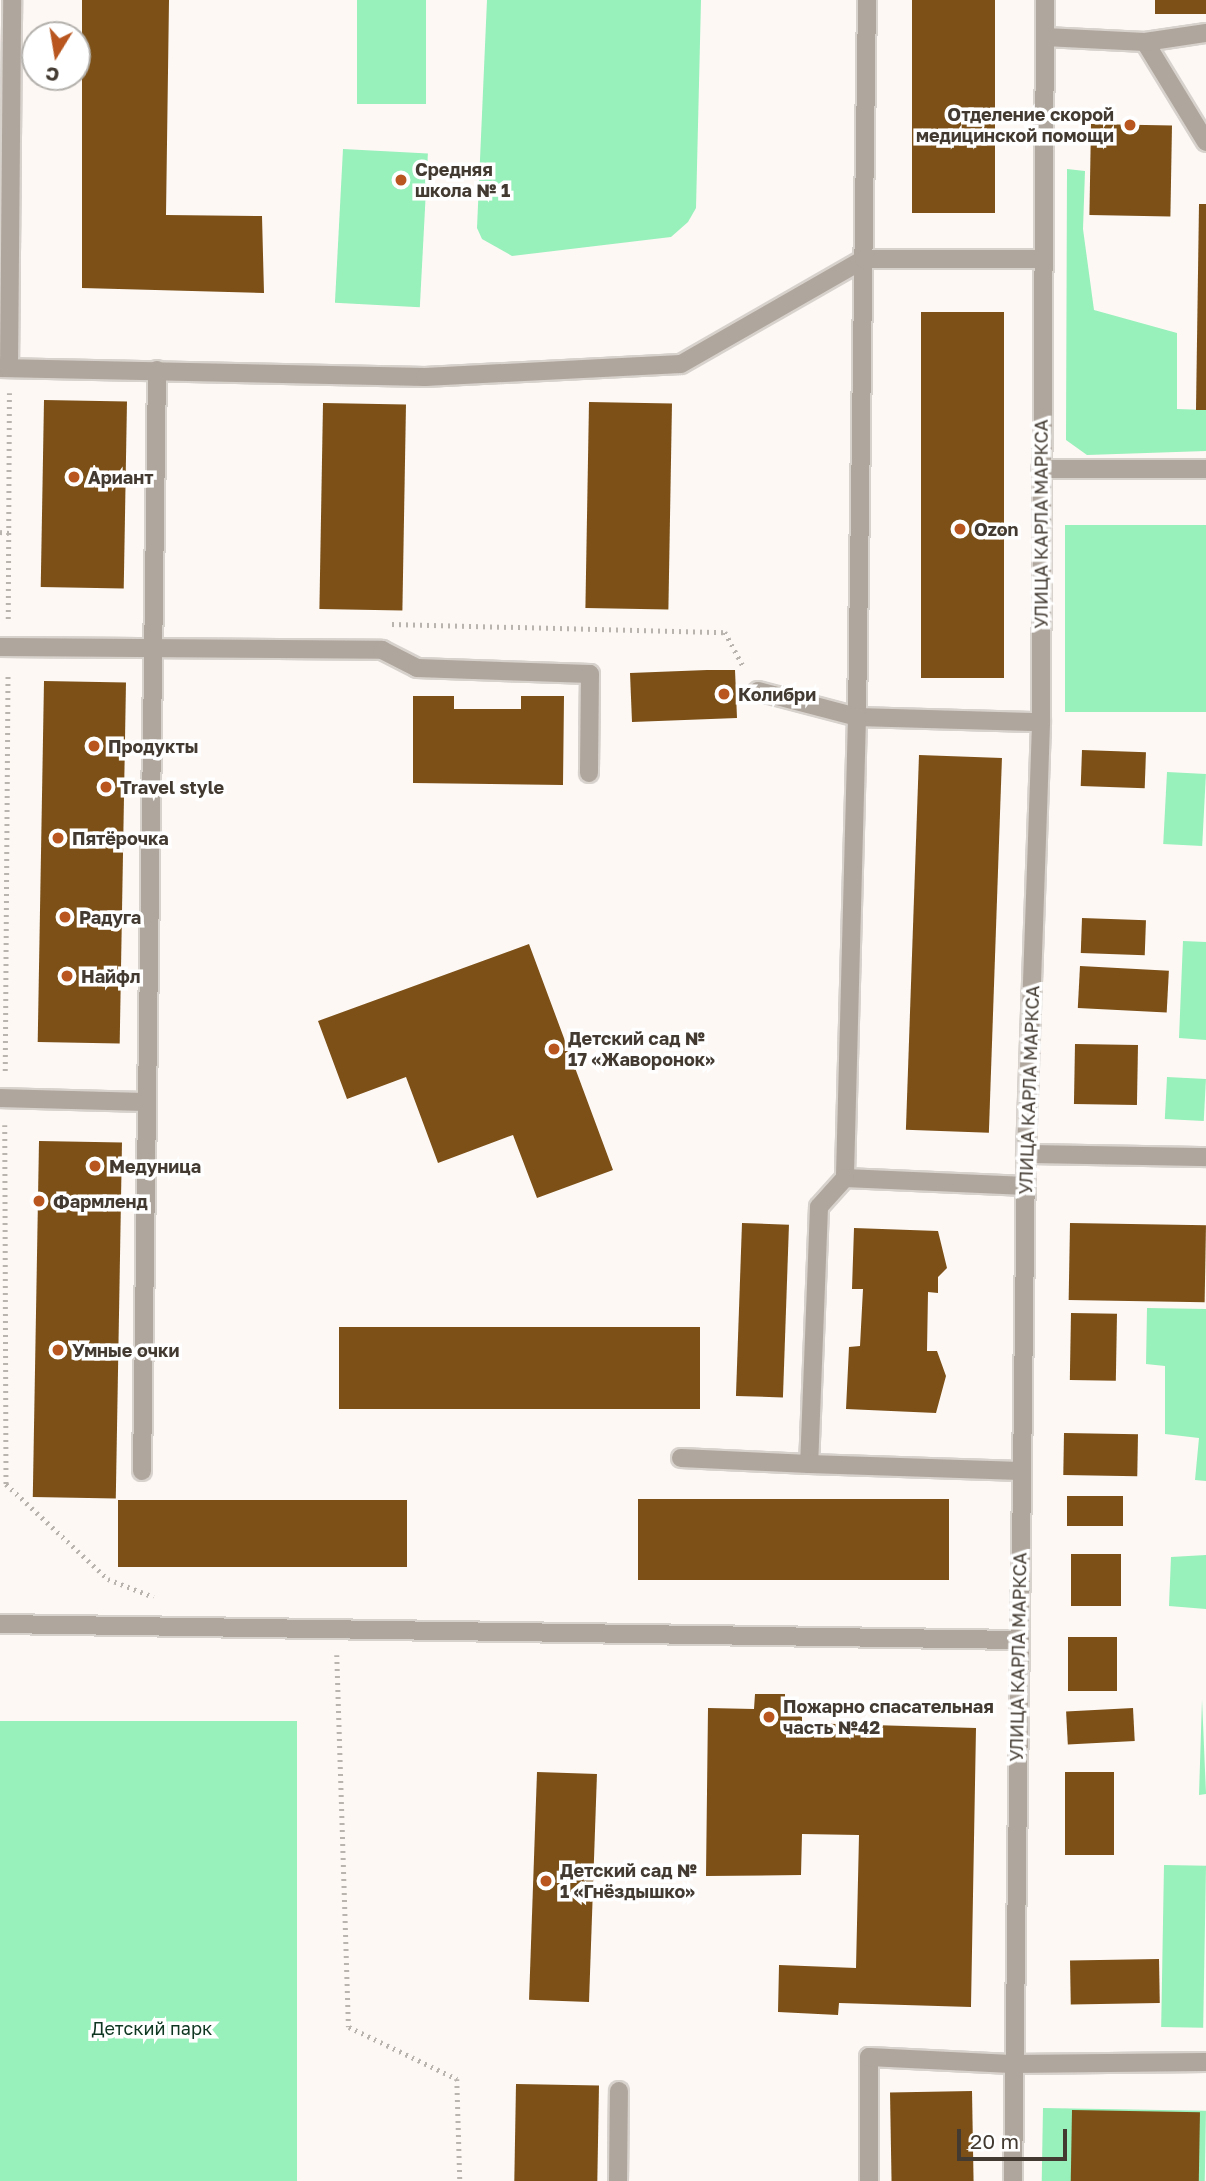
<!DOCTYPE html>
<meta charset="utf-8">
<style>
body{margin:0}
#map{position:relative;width:1206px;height:2181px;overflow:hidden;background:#fdf8f4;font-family:"Golos Text",sans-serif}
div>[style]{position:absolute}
.green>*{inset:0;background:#98f0bb;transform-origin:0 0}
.building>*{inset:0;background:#7c5017;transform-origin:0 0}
.path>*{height:4.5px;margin-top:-2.25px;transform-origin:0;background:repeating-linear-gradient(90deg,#bab4af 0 2px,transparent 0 7px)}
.roads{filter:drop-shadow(2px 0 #d8d2cd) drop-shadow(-2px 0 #d8d2cd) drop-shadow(0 2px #d8d2cd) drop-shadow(0 -2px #d8d2cd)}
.service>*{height:18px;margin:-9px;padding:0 9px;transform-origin:9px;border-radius:9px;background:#afa69d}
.pedestrian>*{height:18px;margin:-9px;padding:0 9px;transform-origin:9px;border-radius:9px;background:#afa69d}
.minor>*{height:18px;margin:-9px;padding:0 9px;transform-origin:9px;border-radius:9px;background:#afa69d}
.tertiary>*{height:18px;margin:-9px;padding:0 9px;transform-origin:9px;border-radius:9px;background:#afa69d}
.dots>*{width:19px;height:19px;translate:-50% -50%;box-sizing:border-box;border:4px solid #fff;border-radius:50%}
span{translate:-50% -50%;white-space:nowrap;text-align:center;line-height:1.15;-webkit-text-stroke:7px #fff;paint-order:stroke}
.poi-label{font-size:18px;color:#433b32;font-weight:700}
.right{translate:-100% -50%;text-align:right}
.left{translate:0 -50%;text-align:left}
.street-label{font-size:18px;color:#433b32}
.park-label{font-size:18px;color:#0f3621}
.north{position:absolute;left:21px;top:21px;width:70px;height:70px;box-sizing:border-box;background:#fff;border:2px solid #b4b1ad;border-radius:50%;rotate:191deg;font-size:19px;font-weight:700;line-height:28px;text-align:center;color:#433b32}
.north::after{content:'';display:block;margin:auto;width:24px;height:32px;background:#b9561f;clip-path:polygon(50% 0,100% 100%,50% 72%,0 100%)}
.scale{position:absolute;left:957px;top:2129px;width:110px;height:32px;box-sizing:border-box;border:4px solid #433b32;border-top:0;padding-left:9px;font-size:21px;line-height:24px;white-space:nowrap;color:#433b32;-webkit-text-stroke:5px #fff;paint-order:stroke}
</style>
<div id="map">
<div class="green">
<div style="left:357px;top:0;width:69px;height:104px"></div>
<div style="clip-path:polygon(487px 0,701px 0,696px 208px,688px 222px,671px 237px,512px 256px,482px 239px,477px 228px)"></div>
<div style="left:343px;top:149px;width:85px;height:154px;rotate:3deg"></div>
<div style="clip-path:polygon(1067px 169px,1085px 171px,1083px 229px,1094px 310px,1177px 333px,1177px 409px,1206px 410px,1206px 451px,1087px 455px,1066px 440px)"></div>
<div style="left:1065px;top:525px;width:141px;height:187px"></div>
<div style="left:1167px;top:772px;width:39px;height:72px;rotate:3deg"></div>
<div style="clip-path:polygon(1183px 941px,1206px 942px,1206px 1040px,1179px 1038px)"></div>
<div style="left:1167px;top:1077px;width:39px;height:42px;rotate:3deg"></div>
<div style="clip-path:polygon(1147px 1308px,1206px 1309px,1206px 1481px,1195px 1480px,1199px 1438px,1165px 1434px,1165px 1366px,1146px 1364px)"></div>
<div style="clip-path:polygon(1206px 1555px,1206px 1609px,1169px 1606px,1171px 1557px)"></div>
<div style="clip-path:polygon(1202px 1699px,1206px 1794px,1199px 1795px)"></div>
<div style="left:0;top:1721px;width:297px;height:460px"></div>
<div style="left:1164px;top:1865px;width:42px;height:162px;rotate:1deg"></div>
<div style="left:1043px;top:2108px;width:163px;height:73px;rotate:1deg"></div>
</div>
<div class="building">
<div style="clip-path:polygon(82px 0,169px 0,166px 215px,262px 216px,264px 293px,82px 288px)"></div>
<div style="left:912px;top:0;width:83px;height:213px"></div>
<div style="left:1155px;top:0;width:51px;height:14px"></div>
<div style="left:1091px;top:124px;width:81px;height:91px;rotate:1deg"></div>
<div style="clip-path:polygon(1199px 204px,1206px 204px,1206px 410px,1196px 410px)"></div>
<div style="left:921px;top:312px;width:83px;height:366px"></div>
<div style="left:44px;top:400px;width:83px;height:187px;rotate:1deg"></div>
<div style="left:589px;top:402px;width:83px;height:206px;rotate:1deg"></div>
<div style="left:323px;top:403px;width:83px;height:206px;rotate:1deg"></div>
<div style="clip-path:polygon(707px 670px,735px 670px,737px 718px,632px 722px,630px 673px)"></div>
<div style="left:44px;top:681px;width:82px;height:361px;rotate:1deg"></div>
<div style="clip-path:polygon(413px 696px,454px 696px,454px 709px,521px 709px,521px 696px,564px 696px,563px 785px,413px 783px)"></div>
<div style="left:1082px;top:750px;width:64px;height:36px;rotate:2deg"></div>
<div style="left:919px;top:755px;width:83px;height:375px;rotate:2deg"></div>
<div style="left:1082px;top:918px;width:64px;height:35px;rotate:2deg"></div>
<div style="clip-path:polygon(529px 944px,613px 1170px,537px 1198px,513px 1135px,438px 1163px,406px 1077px,347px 1099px,318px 1021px)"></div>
<div style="left:1080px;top:966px;width:89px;height:42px;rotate:3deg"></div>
<div style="left:1075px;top:1044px;width:63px;height:60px;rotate:1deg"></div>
<div style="left:39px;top:1141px;width:83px;height:356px;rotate:1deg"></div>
<div style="left:742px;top:1223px;width:47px;height:173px;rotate:2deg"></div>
<div style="left:1070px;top:1223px;width:136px;height:77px;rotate:1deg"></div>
<div style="clip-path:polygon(854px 1228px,938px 1231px,947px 1268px,938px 1277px,938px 1293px,928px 1292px,927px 1351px,937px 1351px,946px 1376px,936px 1413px,846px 1409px,849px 1347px,860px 1346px,863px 1289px,852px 1289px)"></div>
<div style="left:1071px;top:1313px;width:46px;height:67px;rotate:1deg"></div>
<div style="left:339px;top:1327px;width:361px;height:82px"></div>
<div style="left:1064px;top:1433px;width:74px;height:42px;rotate:1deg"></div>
<div style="left:1067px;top:1496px;width:56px;height:30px"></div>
<div style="left:638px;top:1499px;width:311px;height:81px"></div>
<div style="left:118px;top:1500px;width:289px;height:67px"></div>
<div style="left:1121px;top:1554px;width:52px;height:50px;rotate:90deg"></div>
<div style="left:1117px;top:1637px;width:54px;height:49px;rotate:90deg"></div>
<div style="clip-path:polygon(755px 1694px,785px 1694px,785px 1710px,802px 1711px,802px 1723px,976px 1728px,971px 2007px,839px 2003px,838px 2015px,778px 2012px,779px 1965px,856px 1968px,859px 1835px,802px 1834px,801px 1875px,706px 1876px,708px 1708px,754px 1709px)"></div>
<div style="left:1133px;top:1708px;width:33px;height:67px;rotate:87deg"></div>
<div style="left:537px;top:1772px;width:60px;height:228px;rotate:2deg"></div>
<div style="left:1065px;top:1772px;width:49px;height:83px"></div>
<div style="left:1159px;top:1959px;width:44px;height:89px;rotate:89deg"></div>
<div style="left:516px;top:2084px;width:83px;height:97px;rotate:1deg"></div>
<div style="left:972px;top:2091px;width:90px;height:82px;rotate:89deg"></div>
<div style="left:1072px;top:2110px;width:128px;height:71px;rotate:1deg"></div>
</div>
<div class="path">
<div style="left:0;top:532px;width:9px;rotate:6deg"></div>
<div style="left:8px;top:619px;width:226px;rotate:-89.7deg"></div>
<div style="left:392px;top:624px;width:333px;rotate:1.4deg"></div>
<div style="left:725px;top:632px;width:40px;rotate:62deg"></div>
<div style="left:5px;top:1071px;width:398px;rotate:-89.6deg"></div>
<div style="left:5px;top:1125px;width:359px;rotate:89.8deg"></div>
<div style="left:6px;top:1484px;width:139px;rotate:43deg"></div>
<div style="left:108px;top:1579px;width:49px;rotate:21.4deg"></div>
<div style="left:337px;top:1655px;width:372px;rotate:88.2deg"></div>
<div style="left:349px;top:2027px;width:120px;rotate:25.7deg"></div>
<div style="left:457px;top:2079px;width:102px;rotate:88.3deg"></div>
</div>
<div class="roads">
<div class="service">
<div style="left:867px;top:0;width:717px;rotate:90.8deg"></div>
<div style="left:857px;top:717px;width:184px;rotate:1.6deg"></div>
<div style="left:1045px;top:37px;width:100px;rotate:2.9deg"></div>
<div style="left:1145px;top:42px;width:117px;rotate:58.6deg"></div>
<div style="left:1145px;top:42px;width:62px;rotate:-8.4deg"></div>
<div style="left:0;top:368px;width:425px;rotate:1.2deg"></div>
<div style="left:425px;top:377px;width:256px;rotate:-2.9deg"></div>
<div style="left:681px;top:364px;width:211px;rotate:-29.8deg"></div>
<div style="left:864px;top:259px;width:175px"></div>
<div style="left:0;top:647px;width:382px;rotate:0.4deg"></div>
<div style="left:382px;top:650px;width:39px;rotate:27deg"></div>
<div style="left:417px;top:668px;width:173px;rotate:2deg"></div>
<div style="left:590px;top:674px;width:99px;rotate:90.6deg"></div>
<div style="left:758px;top:691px;width:102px;rotate:14.7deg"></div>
<div style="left:857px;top:717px;width:461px;rotate:91.5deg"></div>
<div style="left:845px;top:1178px;width:181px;rotate:2.5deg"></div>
<div style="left:0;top:1098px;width:145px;rotate:1.6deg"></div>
<div style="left:845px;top:1178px;width:39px;rotate:132deg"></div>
<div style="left:819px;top:1207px;width:257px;rotate:92.2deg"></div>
<div style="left:809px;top:1464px;width:212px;rotate:1.9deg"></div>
<div style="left:681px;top:1458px;width:128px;rotate:2.7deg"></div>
<div style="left:142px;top:1471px;width:1101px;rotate:-89.22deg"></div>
<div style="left:0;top:1624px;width:1018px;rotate:0.9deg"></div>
<div style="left:618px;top:2181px;width:90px;rotate:-89.4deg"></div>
<div style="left:869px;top:2181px;width:124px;rotate:-90deg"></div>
<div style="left:869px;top:2057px;width:142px;rotate:2.8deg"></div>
</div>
<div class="pedestrian">
<div style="left:9px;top:368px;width:368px;rotate:-89.5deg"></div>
</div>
<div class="minor">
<div style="left:1041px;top:469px;width:165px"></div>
<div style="left:1026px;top:1154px;width:180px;rotate:1deg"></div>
<div style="left:1011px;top:2064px;width:195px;rotate:-0.6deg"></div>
</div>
<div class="tertiary">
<div style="left:1013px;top:2181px;width:1027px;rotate:-89.27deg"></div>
<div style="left:1026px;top:1154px;width:432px;rotate:-88deg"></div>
<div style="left:1041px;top:722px;width:722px;rotate:-89.68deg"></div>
</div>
</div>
<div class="dots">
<div style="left:1130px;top:125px;background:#b9561f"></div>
<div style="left:401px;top:180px;background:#b9561f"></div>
<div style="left:74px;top:477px;background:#b9561f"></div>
<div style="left:960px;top:529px;background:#b9561f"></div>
<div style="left:724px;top:694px;background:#b9561f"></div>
<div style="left:94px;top:746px;background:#b9561f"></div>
<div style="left:106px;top:787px;background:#b9561f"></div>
<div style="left:58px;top:838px;background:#b9561f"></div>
<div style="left:65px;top:917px;background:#b9561f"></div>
<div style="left:67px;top:976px;background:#b9561f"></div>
<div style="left:554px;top:1049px;background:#b9561f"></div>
<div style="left:95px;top:1166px;background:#b9561f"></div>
<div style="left:39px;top:1201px;background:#b9561f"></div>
<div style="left:58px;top:1350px;background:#b9561f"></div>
<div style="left:769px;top:1717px;background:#b9561f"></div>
<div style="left:546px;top:1881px;background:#b9561f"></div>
</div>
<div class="poi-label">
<span class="right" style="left:1114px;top:125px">Отделение скорой<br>медицинской помощи</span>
<span class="left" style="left:415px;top:180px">Средняя<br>школа № 1</span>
<span class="left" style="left:88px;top:477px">Ариант</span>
<span class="left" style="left:974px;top:529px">Ozon</span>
<span class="left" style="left:738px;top:694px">Колибри</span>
<span class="left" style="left:108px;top:746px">Продукты</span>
<span class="left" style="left:120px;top:787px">Travel style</span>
<span class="left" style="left:72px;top:838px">Пятёрочка</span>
<span class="left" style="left:79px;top:917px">Радуга</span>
<span class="left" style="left:81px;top:976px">Найфл</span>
<span class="left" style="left:568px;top:1049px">Детский сад №<br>17 «Жаворонок»</span>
<span class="left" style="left:109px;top:1166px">Медуница</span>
<span class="left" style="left:53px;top:1201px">Фармленд</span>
<span class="left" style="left:72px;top:1350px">Умные очки</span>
<span class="left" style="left:783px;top:1717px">Пожарно спасательная<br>часть №42</span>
<span class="left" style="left:560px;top:1881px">Детский сад №<br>1 «Гнёздышко»</span>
</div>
<div class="street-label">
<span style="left:1041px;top:524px;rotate:-90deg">УЛИЦА КАРЛА МАРКСА</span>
<span style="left:1029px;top:1090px;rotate:-88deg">УЛИЦА КАРЛА МАРКСА</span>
<span style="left:1018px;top:1657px;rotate:-89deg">УЛИЦА КАРЛА МАРКСА</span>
</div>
<div class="park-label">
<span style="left:152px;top:2028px">Детский парк</span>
</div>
<div class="north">С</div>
<div class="scale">20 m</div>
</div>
